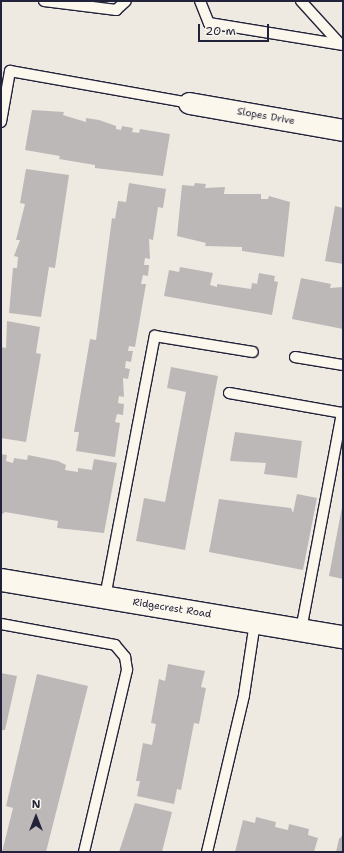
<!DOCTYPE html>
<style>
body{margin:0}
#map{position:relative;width:344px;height:853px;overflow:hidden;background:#eeeae2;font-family:"Shantell Sans",sans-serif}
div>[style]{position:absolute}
.building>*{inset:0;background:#bcb8b8}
.roads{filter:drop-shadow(1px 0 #22223b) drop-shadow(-1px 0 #22223b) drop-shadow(0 1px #22223b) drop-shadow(0 -1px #22223b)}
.lane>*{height:10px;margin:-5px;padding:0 5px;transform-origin:5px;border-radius:5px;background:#fbf7ec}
.street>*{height:21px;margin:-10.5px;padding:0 10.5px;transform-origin:10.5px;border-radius:10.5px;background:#fbf7ec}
.secondary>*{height:22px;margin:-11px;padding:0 11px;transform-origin:11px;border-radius:11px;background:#fbf7ec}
span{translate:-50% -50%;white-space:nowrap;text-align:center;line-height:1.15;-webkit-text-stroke:4px #fbf7ec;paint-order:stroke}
.street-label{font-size:10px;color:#22223b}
.frame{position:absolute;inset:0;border:2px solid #22223b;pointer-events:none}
.north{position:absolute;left:16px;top:797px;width:40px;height:40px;-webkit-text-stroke:3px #fbf7ec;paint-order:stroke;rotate:0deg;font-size:11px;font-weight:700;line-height:16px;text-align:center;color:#22223b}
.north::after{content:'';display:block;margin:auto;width:14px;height:18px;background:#22223b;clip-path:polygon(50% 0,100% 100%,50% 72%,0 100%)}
.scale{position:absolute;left:198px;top:24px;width:71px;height:18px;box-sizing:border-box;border:2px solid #22223b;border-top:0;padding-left:5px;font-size:12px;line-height:14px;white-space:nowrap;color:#22223b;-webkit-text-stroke:3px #fbf7ec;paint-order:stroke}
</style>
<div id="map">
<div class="building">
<div style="clip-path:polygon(32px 110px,64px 112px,63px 115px,86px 122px,86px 118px,99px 120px,116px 126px,116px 129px,121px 130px,122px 126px,133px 128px,132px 132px,139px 133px,140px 129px,170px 134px,163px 176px,95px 168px,95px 165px,59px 159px,60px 156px,25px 150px)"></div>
<div style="clip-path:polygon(26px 169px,69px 175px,55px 268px,49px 267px,41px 317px,9px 313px,13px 268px,17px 268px,18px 257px,14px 256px,20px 240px,16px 240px,25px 204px,20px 203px)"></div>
<div style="clip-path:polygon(129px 183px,166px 189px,163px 208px,158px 207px,153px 240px,149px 239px,150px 259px,145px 258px,144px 265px,149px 265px,148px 276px,143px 275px,141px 284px,146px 284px,135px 347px,129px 346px,128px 351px,133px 351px,131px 362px,126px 361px,125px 368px,130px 369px,128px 379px,123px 378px,124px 397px,119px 396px,118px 403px,124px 404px,123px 415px,117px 414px,115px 422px,120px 423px,115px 457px,76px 451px,79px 432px,74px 432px,90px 339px,96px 340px,112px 218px,115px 219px,118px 201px,126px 202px)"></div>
<div style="clip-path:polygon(195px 183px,206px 184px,205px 188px,225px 187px,224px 194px,261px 194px,261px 199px,268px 199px,269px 196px,290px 202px,284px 257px,242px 251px,242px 247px,205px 246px,206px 243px,177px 236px,182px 185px,194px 186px)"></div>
<div style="clip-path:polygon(335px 206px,343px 208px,343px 264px,325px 261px)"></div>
<div style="clip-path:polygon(180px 267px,213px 273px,210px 285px,217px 287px,217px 284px,251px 289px,252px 283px,257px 284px,259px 273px,275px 276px,274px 281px,278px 282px,272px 315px,164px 296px,169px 270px,179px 272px)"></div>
<div style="clip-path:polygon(301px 278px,331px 284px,330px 288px,343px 287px,343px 329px,292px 319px)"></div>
<div style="clip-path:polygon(7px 321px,40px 327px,36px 353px,41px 354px,26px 442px,1px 438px,1px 347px,6px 348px)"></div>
<div style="clip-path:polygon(171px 367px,218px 376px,185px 550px,136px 541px,144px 498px,165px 502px,186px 392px,167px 388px)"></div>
<div style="clip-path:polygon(235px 432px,302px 441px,297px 478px,264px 474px,266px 463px,230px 461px)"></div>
<div style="clip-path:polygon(1px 454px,7px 455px,6px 461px,13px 463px,14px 458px,27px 460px,28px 455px,58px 461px,66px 465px,65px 470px,78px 472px,78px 468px,92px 470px,94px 459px,117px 463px,104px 533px,57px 528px,58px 521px,5px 512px,1px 515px)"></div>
<div style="clip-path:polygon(297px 494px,317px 498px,303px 570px,209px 552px,219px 499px,291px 508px,293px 513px)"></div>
<div style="clip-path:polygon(342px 507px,343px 507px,343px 579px,329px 576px)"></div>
<div style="clip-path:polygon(168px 664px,205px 671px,201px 687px,206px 688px,199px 724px,194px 723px,181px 790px,177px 789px,174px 804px,137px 796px,140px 781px,136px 781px,143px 743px,152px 745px,156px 724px,151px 723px,159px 679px,165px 681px)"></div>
<div style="clip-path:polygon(1px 673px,17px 676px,5px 730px,1px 730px)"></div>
<div style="clip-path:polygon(37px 674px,88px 686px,46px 852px,2px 852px,13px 808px,6px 806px)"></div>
<div style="clip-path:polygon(135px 803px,172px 812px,162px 852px,119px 852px)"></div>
<div style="clip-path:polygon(256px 817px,276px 822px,275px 827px,288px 830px,289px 824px,309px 829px,308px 835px,318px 838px,314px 852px,235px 852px,243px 820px,255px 823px)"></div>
<div style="clip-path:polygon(343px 835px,343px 852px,336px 852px,339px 839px)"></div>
</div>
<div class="roads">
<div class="lane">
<div style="left:44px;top:1px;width:73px;rotate:7.1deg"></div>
<div style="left:116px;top:10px;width:13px;rotate:-42deg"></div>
<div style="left:200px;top:1px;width:24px;rotate:68deg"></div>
<div style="left:209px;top:23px;width:136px;rotate:9.3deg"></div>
<div style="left:301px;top:1px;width:58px;rotate:47.8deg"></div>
<div style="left:1px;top:122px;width:52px;rotate:-80deg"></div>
<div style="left:10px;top:71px;width:182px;rotate:10.1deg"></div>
<div style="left:295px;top:357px;width:49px;rotate:9.5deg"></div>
<div style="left:229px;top:393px;width:116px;rotate:10deg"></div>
<div style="left:105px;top:597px;width:266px;rotate:-79.2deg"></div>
<div style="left:155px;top:336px;width:99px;rotate:9.3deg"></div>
<div style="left:1px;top:624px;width:116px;rotate:10.4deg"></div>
<div style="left:115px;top:645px;width:16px;rotate:50deg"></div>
<div style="left:125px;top:657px;width:13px;rotate:81deg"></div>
<div style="left:127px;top:670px;width:187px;rotate:103.3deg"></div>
<div style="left:301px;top:630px;width:221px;rotate:-79.3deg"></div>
<div style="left:207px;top:852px;width:161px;rotate:-76.7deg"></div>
<div style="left:244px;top:695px;width:74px;rotate:-81.4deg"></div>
</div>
<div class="street">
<div style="left:189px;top:103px;width:156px;rotate:9.9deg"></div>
</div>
<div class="secondary">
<div style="left:1px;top:580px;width:347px;rotate:9.5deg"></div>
</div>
</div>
<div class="street-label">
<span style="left:266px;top:116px;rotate:10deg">Slopes Drive</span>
<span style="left:172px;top:608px;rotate:9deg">Ridgecrest Road</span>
</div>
<div class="frame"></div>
<div class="north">N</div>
<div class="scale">20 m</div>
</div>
